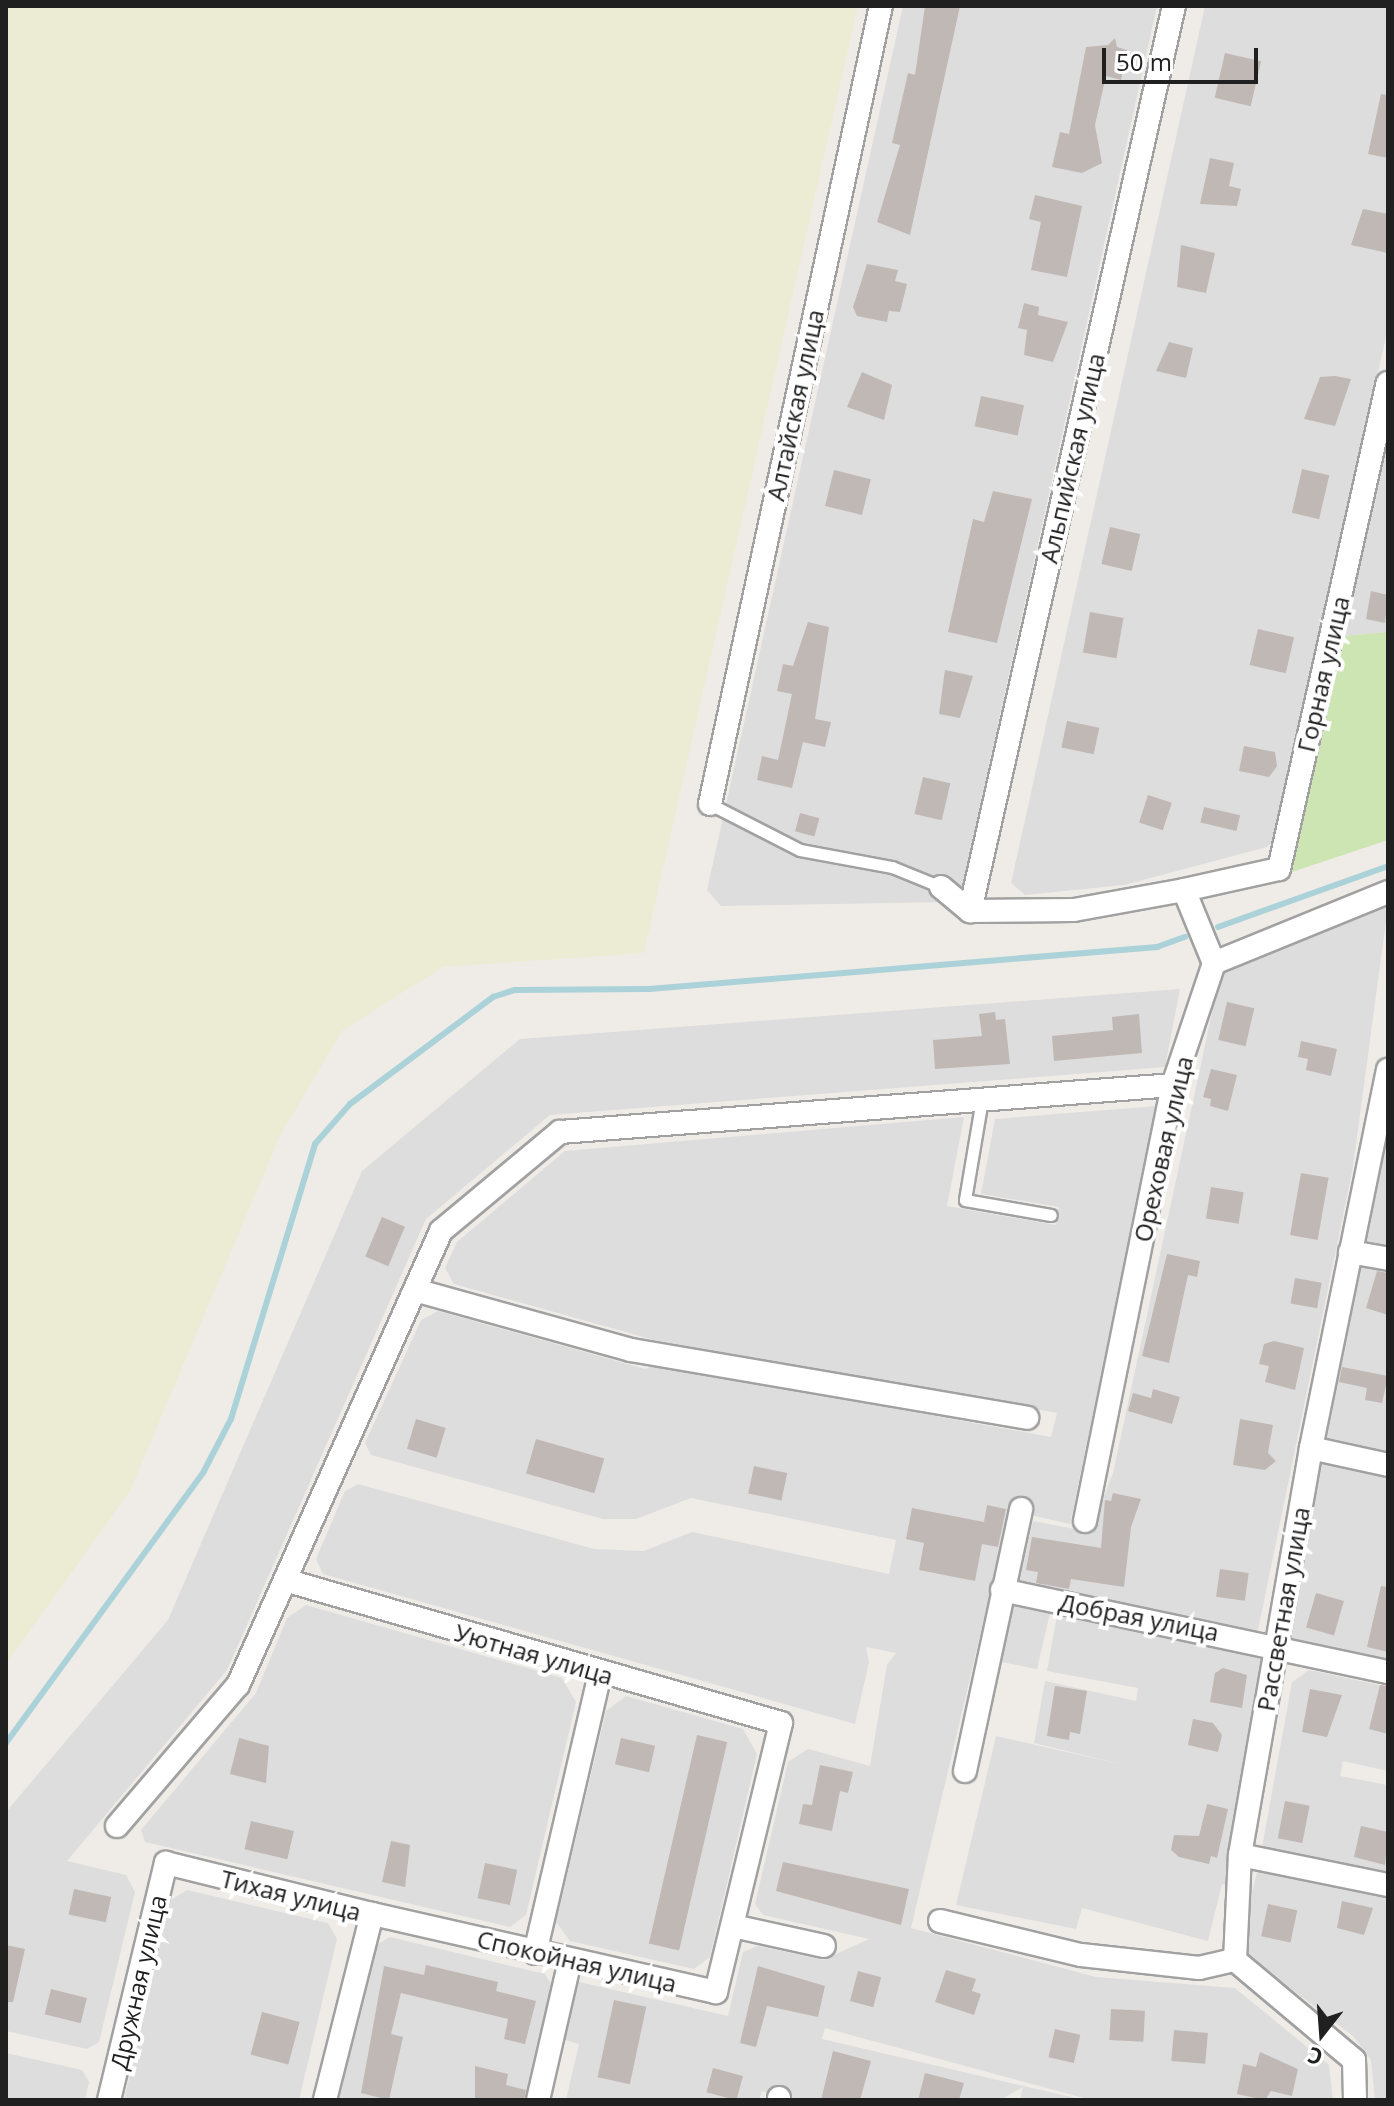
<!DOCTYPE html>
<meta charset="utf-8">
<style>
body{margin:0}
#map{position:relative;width:1394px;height:2106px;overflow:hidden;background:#efece7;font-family:"Open Sans",sans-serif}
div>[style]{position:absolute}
.residential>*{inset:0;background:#dedddd}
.farmland>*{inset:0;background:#ececd4}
.grass>*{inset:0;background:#cde5b2}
.stream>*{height:6px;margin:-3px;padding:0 3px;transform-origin:3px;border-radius:3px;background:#abd1d9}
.building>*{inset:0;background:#c0b8b4;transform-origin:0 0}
.roads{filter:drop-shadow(2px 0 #a1a1a1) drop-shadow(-2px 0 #a1a1a1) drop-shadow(0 2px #a1a1a1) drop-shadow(0 -2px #a1a1a1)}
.lane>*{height:11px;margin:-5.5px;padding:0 5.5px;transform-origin:5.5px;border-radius:5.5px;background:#fff}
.street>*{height:22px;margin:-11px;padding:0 11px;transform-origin:11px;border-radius:11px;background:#fff}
span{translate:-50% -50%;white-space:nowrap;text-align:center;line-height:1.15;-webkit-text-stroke:8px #fff;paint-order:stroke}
.street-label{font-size:24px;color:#202020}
.frame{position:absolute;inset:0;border:8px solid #202020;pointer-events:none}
.north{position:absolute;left:1282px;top:1994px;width:80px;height:80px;-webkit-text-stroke:6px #fff;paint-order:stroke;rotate:197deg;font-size:22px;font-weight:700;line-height:32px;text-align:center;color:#202020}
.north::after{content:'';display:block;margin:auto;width:28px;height:36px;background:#202020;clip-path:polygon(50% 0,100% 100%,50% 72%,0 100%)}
.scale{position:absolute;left:1102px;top:48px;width:156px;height:36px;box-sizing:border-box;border:4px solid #202020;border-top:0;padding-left:10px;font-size:24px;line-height:28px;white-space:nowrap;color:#202020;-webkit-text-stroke:6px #fff;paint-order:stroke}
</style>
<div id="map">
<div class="residential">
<div style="clip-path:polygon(903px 6px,1157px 6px,961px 891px,949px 902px,721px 906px,707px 890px)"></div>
<div style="clip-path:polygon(1205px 6px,1388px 6px,1388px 327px,1275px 839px,1267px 847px,1124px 885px,1025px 895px,1011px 883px)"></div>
<div style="clip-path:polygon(1388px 434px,1388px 632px,1344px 636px,1357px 573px)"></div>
<div style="clip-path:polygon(1388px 906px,1353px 1167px,1257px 1635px,1062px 1591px,1054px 1596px,1037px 1669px,1001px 1662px,1033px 1521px,1090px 1532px,1113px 1473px,1221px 971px,1365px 910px)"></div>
<div style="clip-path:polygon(1180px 989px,1165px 1067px,550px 1115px,426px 1219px,227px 1670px,67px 1861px,126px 1875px,135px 1892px,99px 2042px,87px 2049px,6px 2031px,6px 1812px,168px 1620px,362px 1171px,520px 1039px)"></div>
<div style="clip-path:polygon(1388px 1097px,1388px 1250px,1361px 1245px)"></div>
<div style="clip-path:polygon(1157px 1106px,1070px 1524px,1030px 1515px,1033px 1504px,1012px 1500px,911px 1928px,1096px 1977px,1235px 1988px,1329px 2065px,1333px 2100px,1091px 2100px,825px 2028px,822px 2039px,1084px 2100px,1020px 2100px,1023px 2087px,1000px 2100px,796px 2100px,762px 2091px,759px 2100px,566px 2100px,579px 2044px,562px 2039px,575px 1981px,728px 2016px,743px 1952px,758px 1946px,823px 1960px,869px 1939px,763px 1915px,755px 1904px,788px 1762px,808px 1749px,870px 1766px,887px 1665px,896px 1653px,866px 1647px,869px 1662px,855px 1724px,323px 1574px,316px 1559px,345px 1491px,358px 1484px,594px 1549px,644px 1551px,692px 1532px,889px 1574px,896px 1540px,691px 1498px,636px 1519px,603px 1519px,371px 1455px,365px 1443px,421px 1320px,438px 1311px,645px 1369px,656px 1365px,1051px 1437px,1057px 1413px,654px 1340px,454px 1284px,445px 1268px,457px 1242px,565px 1151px,964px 1117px,947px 1206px,1056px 1225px,1059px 1207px,981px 1194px,995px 1119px)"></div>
<div style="clip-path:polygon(1359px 1262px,1388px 1268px,1388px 1459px,1325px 1447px)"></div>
<div style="clip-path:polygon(1318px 1461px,1388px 1476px,1388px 1669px,1284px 1645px)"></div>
<div style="clip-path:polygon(306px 1605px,562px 1678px,576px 1702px,526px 1915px,510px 1927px,145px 1842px,141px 1830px,256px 1693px,287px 1618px)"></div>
<div style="clip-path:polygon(1058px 1610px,1150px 1627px,1149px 1634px,1263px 1648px,1268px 1665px,1228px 1885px,1222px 1884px,1208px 1941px,1082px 1908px,1076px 1929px,956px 1905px,996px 1736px,1124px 1765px,1034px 1743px,1045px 1681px,1136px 1701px,1138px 1688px,1047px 1671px)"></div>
<div style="clip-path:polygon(1309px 1670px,1388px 1687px,1388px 1771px,1343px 1761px,1340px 1776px,1388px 1785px,1388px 1881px,1261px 1853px,1292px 1682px)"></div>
<div style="clip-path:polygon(626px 1696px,743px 1729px,757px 1754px,710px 1957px,694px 1969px,570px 1941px,556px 1922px,606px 1711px)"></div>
<div style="clip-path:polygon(1258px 1869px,1388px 1897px,1388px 2100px,1375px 2100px,1371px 2060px,1353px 2036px,1247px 1955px,1242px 1930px)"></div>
<div style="clip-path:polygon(187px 1890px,328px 1923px,337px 1939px,299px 2100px,124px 2100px,171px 1900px)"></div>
<div style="clip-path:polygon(390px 1937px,545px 1974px,554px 1989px,528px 2100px,337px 2100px,373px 1947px)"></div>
<div style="clip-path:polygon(6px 2053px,82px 2070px,89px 2082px,85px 2100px,6px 2100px)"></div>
</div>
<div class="farmland">
<div style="clip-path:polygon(6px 6px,858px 6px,644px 953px,443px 967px,342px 1031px,280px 1136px,130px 1491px,6px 1664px)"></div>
</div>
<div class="grass">
<div style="clip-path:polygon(1388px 632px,1388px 840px,1292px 872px,1344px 636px)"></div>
</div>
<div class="stream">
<div style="left:1218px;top:927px;width:181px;rotate:-19.7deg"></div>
<div style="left:6px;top:1743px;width:336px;rotate:-53.9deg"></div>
<div style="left:204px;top:1471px;width:59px;rotate:-62.6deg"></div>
<div style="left:231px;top:1419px;width:288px;rotate:-73deg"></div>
<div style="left:315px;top:1144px;width:53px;rotate:-48.8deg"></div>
<div style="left:350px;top:1104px;width:179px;rotate:-36.8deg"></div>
<div style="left:493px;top:997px;width:23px;rotate:-18deg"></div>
<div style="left:515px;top:990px;width:134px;rotate:-0.4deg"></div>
<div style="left:649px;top:989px;width:510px;rotate:-4.73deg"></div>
<div style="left:1157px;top:947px;width:30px;rotate:-20deg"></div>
</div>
<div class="building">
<div style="clip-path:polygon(925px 6px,960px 6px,910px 235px,877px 222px,900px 145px,892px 143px,908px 73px,915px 75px)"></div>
<div style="clip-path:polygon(1115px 38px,1117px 47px,1127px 50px,1121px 80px,1106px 76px,1095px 125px,1102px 163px,1082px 173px,1052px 167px,1060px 132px,1069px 134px,1086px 47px,1108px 45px)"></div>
<div style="left:1225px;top:53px;width:37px;height:46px;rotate:13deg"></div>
<div style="clip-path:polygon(1381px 94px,1388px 95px,1388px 158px,1368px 154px)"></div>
<div style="clip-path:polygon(1210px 158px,1234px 163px,1229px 186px,1241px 189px,1237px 206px,1200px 204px)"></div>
<div style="clip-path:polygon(1035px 195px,1082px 206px,1067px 277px,1031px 270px,1041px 222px,1029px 219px)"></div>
<div style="clip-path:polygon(1363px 209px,1388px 214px,1388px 253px,1351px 245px)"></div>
<div style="clip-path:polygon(1181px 245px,1215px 253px,1206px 293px,1177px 287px)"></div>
<div style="clip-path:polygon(867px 264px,898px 270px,895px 281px,907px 284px,900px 312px,889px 311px,887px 322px,857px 316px,853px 307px)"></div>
<div style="clip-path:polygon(1024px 303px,1039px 307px,1038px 315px,1068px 322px,1053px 362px,1024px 355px,1027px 330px,1018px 328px)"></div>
<div style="clip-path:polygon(1169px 342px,1193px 348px,1186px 378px,1156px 371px)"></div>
<div style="clip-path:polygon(862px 372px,892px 385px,884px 420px,847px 407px)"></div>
<div style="clip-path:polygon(1335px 376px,1351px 379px,1335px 426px,1304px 419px,1320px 377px)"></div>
<div style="left:981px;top:396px;width:44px;height:31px;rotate:12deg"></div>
<div style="left:1302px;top:469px;width:28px;height:45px;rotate:13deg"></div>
<div style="left:834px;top:470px;width:38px;height:37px;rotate:14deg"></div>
<div style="clip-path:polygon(993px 491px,1032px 499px,997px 643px,948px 632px,973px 519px,984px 522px)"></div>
<div style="left:1110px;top:527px;width:31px;height:38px;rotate:13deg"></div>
<div style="clip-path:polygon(1371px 591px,1388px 595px,1385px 623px,1366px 619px)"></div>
<div style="left:1090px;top:612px;width:34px;height:41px;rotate:10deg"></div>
<div style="clip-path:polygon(808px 622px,829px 627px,815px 719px,831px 722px,825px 747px,803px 742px,792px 788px,757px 780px,762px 756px,778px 760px,792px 694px,777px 691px,783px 664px,793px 666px)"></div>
<div style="left:1258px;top:629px;width:37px;height:37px;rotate:13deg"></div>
<div style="clip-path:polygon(945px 670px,973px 676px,960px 718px,939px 714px)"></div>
<div style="left:1067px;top:721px;width:33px;height:27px;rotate:12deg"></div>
<div style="clip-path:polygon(1244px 746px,1275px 752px,1277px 766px,1269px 777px,1239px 771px)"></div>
<div style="left:923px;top:777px;width:28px;height:38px;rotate:13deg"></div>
<div style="left:1148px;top:795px;width:25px;height:29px;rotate:18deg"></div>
<div style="left:1204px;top:807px;width:37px;height:16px;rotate:13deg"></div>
<div style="left:800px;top:813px;width:20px;height:19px;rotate:15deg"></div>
<div style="left:1227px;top:1002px;width:28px;height:39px;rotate:13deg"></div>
<div style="clip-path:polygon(995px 1012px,996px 1020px,1005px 1019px,1010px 1064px,935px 1069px,933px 1040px,982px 1036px,979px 1014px)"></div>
<div style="clip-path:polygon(1139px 1014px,1142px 1053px,1054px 1061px,1052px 1036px,1113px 1030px,1112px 1017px)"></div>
<div style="clip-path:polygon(1301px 1041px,1337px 1049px,1331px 1076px,1306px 1070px,1308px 1059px,1298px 1057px)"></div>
<div style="clip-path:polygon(1211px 1069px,1237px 1075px,1228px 1111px,1210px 1106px,1211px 1099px,1203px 1097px)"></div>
<div style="left:1301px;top:1173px;width:28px;height:63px;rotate:10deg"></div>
<div style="left:1211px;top:1187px;width:33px;height:32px;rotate:9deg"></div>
<div style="left:382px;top:1217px;width:25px;height:43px;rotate:23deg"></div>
<div style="clip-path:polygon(1167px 1254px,1200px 1261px,1197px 1277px,1188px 1275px,1169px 1363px,1142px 1356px)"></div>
<div style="clip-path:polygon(1377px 1271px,1388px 1273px,1388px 1315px,1366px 1308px)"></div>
<div style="left:1295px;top:1278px;width:27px;height:26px;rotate:10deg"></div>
<div style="clip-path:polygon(1274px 1341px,1304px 1348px,1295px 1390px,1265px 1382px,1269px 1366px,1259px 1364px,1264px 1344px)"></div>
<div style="clip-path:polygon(1342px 1367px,1388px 1376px,1382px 1403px,1365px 1400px,1367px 1388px,1339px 1382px)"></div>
<div style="clip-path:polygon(1153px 1389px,1180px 1397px,1172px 1424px,1128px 1411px,1133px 1393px,1151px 1398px)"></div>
<div style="left:416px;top:1419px;width:31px;height:31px;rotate:17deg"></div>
<div style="clip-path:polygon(1240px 1419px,1273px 1425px,1268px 1453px,1276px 1461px,1265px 1470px,1233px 1465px)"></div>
<div style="left:536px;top:1439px;width:71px;height:36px;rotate:16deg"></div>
<div style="left:754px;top:1466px;width:34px;height:28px;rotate:12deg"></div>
<div style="clip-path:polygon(1113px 1493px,1141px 1499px,1131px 1527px,1124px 1587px,1071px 1579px,1069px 1589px,1036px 1583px,1038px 1572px,1026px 1570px,1032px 1537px,1101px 1548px,1105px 1500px,1111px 1501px)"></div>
<div style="clip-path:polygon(987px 1505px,1006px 1509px,998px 1547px,982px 1544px,975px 1581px,919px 1570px,924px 1543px,906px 1539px,912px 1508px,984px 1522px)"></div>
<div style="left:1220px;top:1569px;width:29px;height:28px;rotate:8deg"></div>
<div style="clip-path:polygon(1381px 1586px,1388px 1587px,1388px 1652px,1367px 1647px)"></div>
<div style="left:1316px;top:1593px;width:29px;height:36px;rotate:16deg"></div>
<div style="clip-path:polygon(1223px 1668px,1247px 1675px,1242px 1708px,1210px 1702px,1215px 1673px)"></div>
<div style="clip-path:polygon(1380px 1685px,1388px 1686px,1388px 1734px,1369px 1729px)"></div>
<div style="clip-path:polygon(1055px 1686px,1087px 1691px,1080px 1734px,1070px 1732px,1069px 1740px,1047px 1736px)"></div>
<div style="clip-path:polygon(1310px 1689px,1342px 1695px,1327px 1737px,1302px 1732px)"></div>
<div style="clip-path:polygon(1193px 1719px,1213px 1723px,1222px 1735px,1218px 1752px,1188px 1745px)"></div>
<div style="left:697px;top:1735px;width:31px;height:214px;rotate:13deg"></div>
<div style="clip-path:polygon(239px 1738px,269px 1746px,266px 1783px,230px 1774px)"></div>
<div style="left:621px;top:1738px;width:35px;height:27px;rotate:13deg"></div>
<div style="clip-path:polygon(820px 1765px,853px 1772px,848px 1793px,840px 1791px,832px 1831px,799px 1824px,803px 1804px,812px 1805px)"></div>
<div style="left:1285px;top:1801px;width:25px;height:38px;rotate:11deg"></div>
<div style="clip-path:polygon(1207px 1804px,1228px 1809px,1217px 1858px,1211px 1856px,1209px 1864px,1179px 1857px,1171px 1850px,1174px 1835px,1199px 1836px)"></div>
<div style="left:251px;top:1821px;width:44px;height:29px;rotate:13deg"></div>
<div style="clip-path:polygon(1361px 1826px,1388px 1832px,1385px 1865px,1354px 1857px)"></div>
<div style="clip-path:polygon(391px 1841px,410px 1845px,405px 1887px,382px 1882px)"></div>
<div style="clip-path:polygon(783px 1862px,909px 1889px,901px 1925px,776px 1891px)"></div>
<div style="left:485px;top:1863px;width:33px;height:36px;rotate:12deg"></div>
<div style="left:74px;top:1889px;width:38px;height:26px;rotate:12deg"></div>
<div style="clip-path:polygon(1342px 1901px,1373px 1908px,1364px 1935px,1337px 1928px)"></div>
<div style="left:1268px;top:1904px;width:30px;height:33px;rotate:12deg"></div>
<div style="clip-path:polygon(6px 1945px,25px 1949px,13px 2002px,6px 2002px)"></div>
<div style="clip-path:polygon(426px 1965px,498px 1982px,496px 1991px,536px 2001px,525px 2044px,504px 2039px,508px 2019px,401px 1993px,391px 2034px,403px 2037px,389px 2100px,361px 2093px,384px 1966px,424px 1975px)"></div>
<div style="clip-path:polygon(758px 1966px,825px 1986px,818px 2017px,767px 2006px,756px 2047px,740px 2043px)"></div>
<div style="clip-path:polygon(946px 1970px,976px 1979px,972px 1991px,981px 1994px,974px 2015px,935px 2002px)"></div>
<div style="left:858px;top:1971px;width:24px;height:31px;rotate:15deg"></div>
<div style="left:51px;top:1989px;width:37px;height:26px;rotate:14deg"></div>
<div style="left:614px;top:2000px;width:33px;height:79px;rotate:12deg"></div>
<div style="left:1111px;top:2009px;width:34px;height:31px;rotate:3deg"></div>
<div style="left:262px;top:2012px;width:39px;height:44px;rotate:15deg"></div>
<div style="left:1055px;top:2029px;width:26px;height:29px;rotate:13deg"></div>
<div style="left:1174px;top:2030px;width:34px;height:31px;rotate:5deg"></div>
<div style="clip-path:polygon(833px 2051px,871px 2061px,860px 2100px,821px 2100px)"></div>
<div style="clip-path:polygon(1260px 2052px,1298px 2069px,1292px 2096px,1271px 2091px,1265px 2100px,1237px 2094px,1243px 2064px,1256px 2067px)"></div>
<div style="clip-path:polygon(475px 2066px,508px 2074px,506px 2085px,526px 2090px,524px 2100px,475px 2100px)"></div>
<div style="left:713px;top:2068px;width:31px;height:25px;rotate:15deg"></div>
<div style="clip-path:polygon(925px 2073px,964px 2083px,959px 2100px,918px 2100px)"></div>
</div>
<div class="roads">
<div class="lane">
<div style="left:710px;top:804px;width:101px;rotate:27.1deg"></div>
<div style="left:800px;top:850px;width:94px;rotate:10.5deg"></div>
<div style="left:892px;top:867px;width:53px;rotate:22.2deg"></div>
<div style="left:982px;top:1099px;width:102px;rotate:99.6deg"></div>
<div style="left:965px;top:1200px;width:87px;rotate:9.9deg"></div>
</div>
<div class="street">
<div style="left:710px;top:804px;width:816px;rotate:-77.91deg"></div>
<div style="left:941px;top:887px;width:38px;rotate:40deg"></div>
<div style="left:970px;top:911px;width:104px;rotate:-0.6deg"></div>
<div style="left:1074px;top:910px;width:112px;rotate:-10.3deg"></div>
<div style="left:1184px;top:890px;width:79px;rotate:67.7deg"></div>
<div style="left:1184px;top:890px;width:97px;rotate:-12.5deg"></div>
<div style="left:1279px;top:869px;width:498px;rotate:-77.4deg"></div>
<div style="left:970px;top:911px;width:928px;rotate:-77.3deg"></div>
<div style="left:1350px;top:1252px;width:39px;rotate:10deg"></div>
<div style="left:415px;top:1290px;width:224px;rotate:15.5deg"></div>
<div style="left:631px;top:1350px;width:402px;rotate:9.7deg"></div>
<div style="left:1311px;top:1448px;width:79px;rotate:12.4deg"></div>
<div style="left:1085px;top:1521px;width:445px;rotate:-78.6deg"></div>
<div style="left:1173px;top:1085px;width:129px;rotate:-71.4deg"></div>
<div style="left:1214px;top:963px;width:188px;rotate:-22.2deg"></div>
<div style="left:288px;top:1581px;width:513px;rotate:16.07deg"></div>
<div style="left:781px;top:1723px;width:277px;rotate:103.6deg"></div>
<div style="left:716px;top:1992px;width:353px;rotate:-167.2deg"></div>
<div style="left:1002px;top:1590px;width:395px;rotate:12deg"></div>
<div style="left:965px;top:1771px;width:268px;rotate:-77.9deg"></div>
<div style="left:117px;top:1826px;width:186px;rotate:-49.4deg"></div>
<div style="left:238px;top:1685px;width:497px;rotate:-65.9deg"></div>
<div style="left:441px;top:1231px;width:155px;rotate:-39.8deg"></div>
<div style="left:560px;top:1132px;width:615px;rotate:-4.38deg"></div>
<div style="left:1240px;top:1855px;width:151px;rotate:11.5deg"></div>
<div style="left:940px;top:1921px;width:145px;rotate:13.6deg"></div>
<div style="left:1081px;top:1955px;width:119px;rotate:6.3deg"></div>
<div style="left:1199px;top:1968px;width:37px;rotate:-13deg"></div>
<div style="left:733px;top:1926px;width:93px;rotate:12.4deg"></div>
<div style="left:535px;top:1953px;width:287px;rotate:-76.9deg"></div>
<div style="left:109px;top:2100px;width:244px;rotate:-76.5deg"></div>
<div style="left:166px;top:1863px;width:212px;rotate:13.9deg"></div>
<div style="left:372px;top:1914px;width:192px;rotate:104.2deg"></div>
<div style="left:538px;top:2100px;width:144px;rotate:-77.1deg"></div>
<div style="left:779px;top:2100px;width:2px;rotate:-90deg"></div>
<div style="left:1355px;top:2100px;width:40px;rotate:-91.4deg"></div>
<div style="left:1354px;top:2060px;width:155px;rotate:-140deg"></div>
<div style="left:1235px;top:1960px;width:105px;rotate:-87.3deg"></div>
<div style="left:1240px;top:1855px;width:413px;rotate:-80.1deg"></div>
<div style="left:1311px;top:1448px;width:386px;rotate:-78.5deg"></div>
</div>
</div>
<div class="street-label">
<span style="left:795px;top:405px;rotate:-78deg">Алтайская улица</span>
<span style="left:1072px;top:458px;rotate:-77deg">Альпийская улица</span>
<span style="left:1323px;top:674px;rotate:-77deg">Горная улица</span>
<span style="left:1163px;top:1149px;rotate:-77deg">Ореховая улица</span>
<span style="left:1283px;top:1609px;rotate:-80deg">Рассветная улица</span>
<span style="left:1139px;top:1617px;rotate:11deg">Добрая улица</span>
<span style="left:534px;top:1654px;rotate:16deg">Уютная улица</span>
<span style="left:291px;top:1895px;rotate:14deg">Тихая улица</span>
<span style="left:577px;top:1961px;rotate:13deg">Спокойная улица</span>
<span style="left:138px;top:1982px;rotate:-77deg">Дружная улица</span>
</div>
<div class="frame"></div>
<div class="north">С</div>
<div class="scale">50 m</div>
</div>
